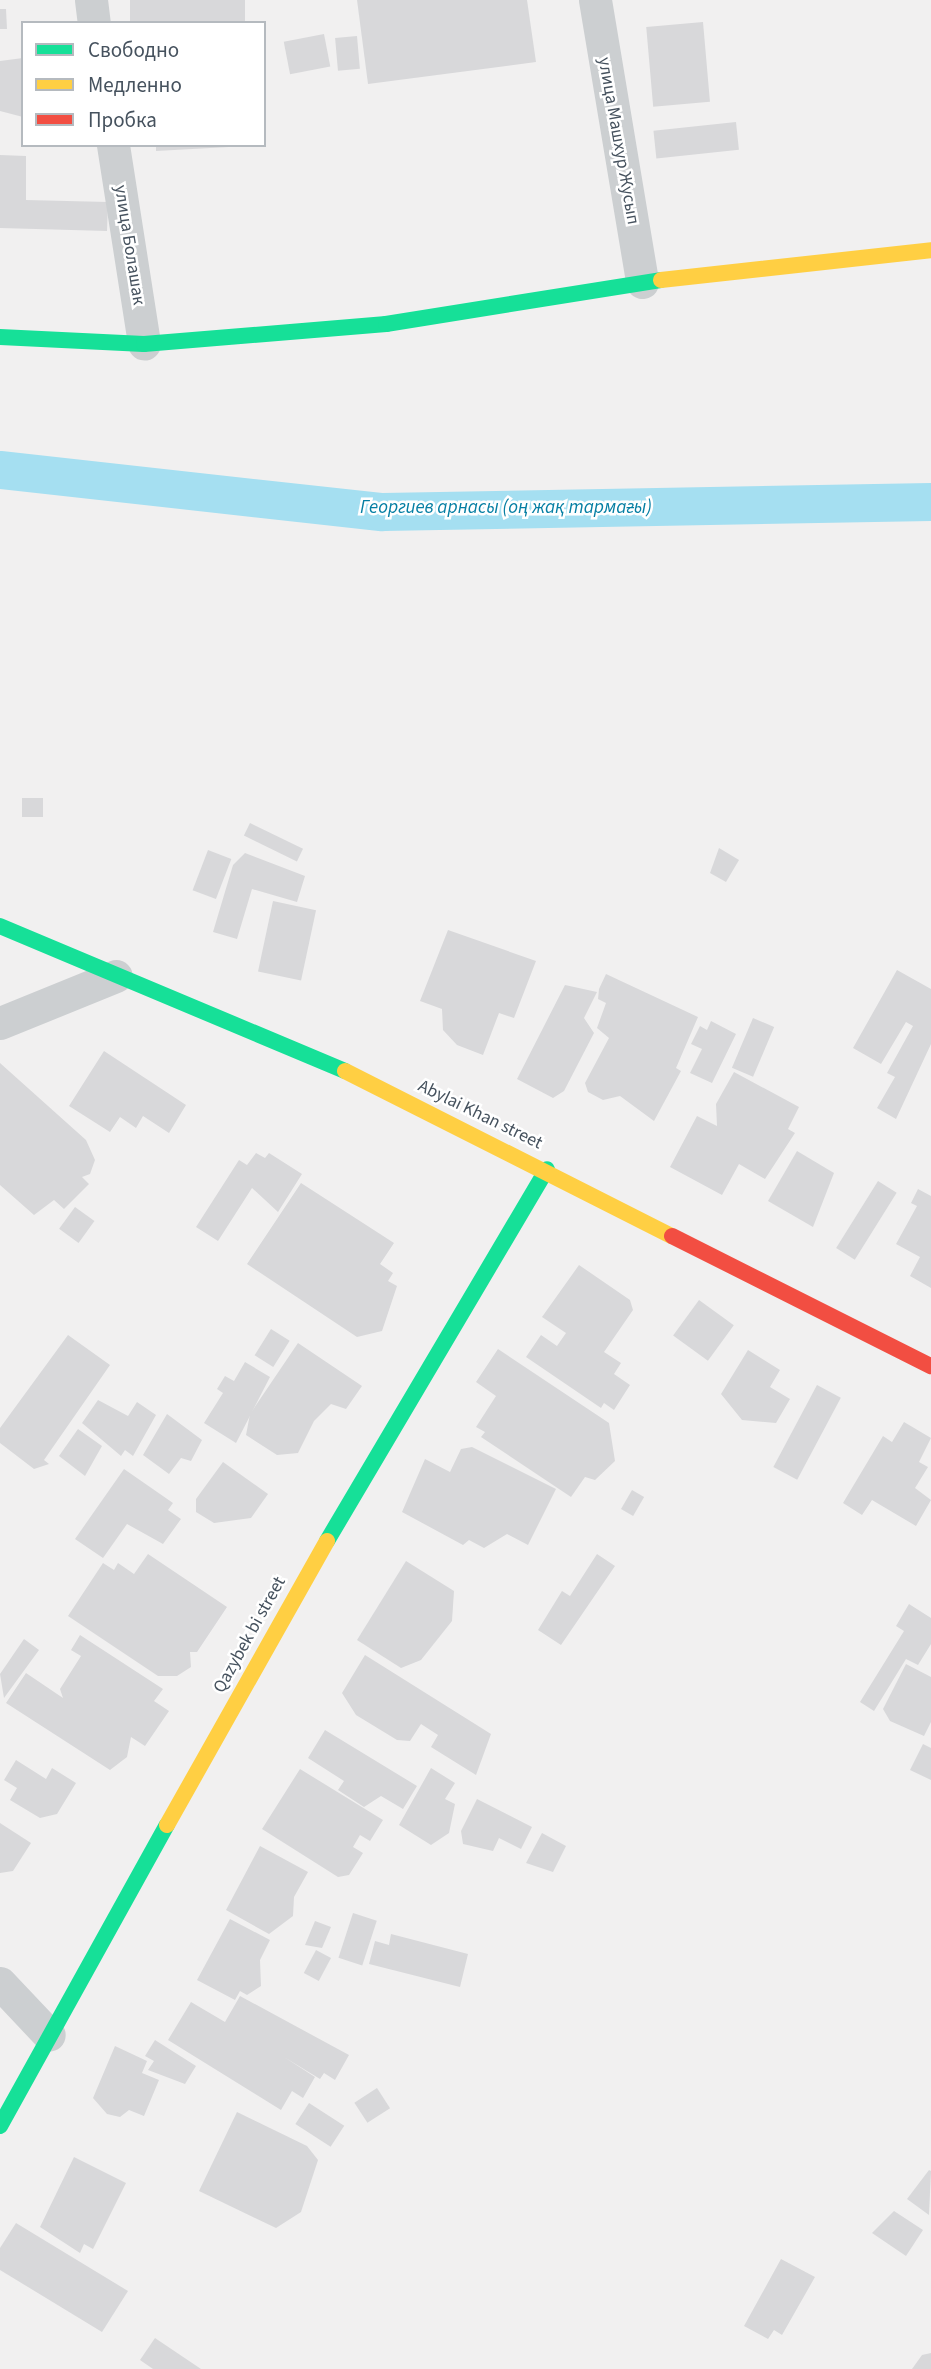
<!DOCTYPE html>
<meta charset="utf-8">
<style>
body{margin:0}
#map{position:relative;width:931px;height:2369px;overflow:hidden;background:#f1f0f0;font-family:"Source Sans 3",sans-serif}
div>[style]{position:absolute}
.canal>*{height:38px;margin:-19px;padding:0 19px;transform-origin:19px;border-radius:19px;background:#a5dff1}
.building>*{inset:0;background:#d8d8da;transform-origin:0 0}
.street>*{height:33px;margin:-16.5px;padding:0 16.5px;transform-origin:16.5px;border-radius:16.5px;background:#cccfd1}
.fast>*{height:16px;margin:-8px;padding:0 8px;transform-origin:8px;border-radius:8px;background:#16e098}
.slow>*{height:16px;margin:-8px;padding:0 8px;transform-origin:8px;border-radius:8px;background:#ffcf43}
.jam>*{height:16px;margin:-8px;padding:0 8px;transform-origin:8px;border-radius:8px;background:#f24e42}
span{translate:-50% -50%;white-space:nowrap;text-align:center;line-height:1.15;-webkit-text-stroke:5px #fff;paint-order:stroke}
.street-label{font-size:18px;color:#46525e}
.water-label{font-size:19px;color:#047ea3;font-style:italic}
.legend{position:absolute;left:21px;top:21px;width:245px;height:126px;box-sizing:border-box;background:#fff;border:2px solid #b5babf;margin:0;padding:9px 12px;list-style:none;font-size:21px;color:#46525e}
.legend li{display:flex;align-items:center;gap:14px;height:35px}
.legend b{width:35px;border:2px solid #b5babf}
</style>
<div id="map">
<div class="canal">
<div style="left:0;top:470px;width:385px;rotate:6.3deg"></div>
<div style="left:383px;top:512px;width:548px;rotate:-1.05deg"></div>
</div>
<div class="building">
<div style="left:130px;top:0;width:115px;height:23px"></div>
<div style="clip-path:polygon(357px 0,527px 0,536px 62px,368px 84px)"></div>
<div style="clip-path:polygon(0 9px,6px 9px,7px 29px,0 29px)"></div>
<div style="left:703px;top:22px;width:80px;height:57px;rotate:85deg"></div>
<div style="left:324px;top:34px;width:33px;height:41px;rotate:79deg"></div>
<div style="left:357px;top:36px;width:33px;height:22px;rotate:85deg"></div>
<div style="clip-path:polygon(23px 58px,23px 117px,0 111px,0 61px)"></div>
<div style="left:736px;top:122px;width:28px;height:83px;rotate:84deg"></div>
<div style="clip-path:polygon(156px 145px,229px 145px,229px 147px,156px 151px)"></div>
<div style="clip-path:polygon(0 155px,26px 156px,26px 200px,108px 202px,107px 231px,0 228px)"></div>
<div style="left:22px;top:798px;width:21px;height:19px"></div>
<div style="left:250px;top:823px;width:59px;height:14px;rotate:26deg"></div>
<div style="clip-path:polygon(719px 848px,739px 860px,726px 882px,710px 873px)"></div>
<div style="left:208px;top:850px;width:25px;height:43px;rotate:21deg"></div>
<div style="clip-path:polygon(245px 853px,305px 876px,297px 902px,252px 889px,237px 939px,213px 932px,233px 865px)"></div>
<div style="left:273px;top:901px;width:44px;height:72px;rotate:12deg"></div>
<div style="clip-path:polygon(448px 930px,536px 961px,514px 1018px,499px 1013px,483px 1055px,457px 1045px,443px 1030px,442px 1009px,420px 1001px)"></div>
<div style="clip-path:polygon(897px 970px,931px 989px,931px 1044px,896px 1119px,877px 1108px,895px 1077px,887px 1073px,913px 1026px,906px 1022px,881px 1064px,853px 1048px)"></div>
<div style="clip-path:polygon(606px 974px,698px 1017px,676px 1068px,681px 1071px,654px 1121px,620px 1096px,603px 1100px,588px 1092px,585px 1083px,609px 1038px,597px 1028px,606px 1003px,598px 999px,599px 989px)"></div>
<div style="clip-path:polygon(565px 985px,597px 992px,584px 1018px,594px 1033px,564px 1091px,553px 1098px,517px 1079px)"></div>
<div style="left:753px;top:1018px;width:23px;height:54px;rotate:23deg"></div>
<div style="clip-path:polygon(711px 1021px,736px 1034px,712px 1083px,690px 1073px,702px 1049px,691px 1044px,700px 1026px,707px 1030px)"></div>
<div style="clip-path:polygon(104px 1051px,186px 1105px,169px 1133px,143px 1116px,136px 1128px,120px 1117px,110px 1132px,69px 1106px)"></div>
<div style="clip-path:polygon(0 1063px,86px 1140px,95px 1160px,90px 1174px,82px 1177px,89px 1184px,64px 1209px,54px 1200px,34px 1215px,0 1185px)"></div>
<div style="clip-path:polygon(734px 1072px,799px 1107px,788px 1129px,795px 1133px,765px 1179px,739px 1164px,722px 1195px,670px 1167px,697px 1116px,717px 1126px,716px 1104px)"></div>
<div style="clip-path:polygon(797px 1151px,834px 1173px,813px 1227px,768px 1201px)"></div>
<div style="clip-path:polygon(256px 1153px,265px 1158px,269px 1153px,302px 1174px,278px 1212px,252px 1188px,218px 1241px,196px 1227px,239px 1160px,247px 1165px)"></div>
<div style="left:878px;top:1181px;width:22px;height:79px;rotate:32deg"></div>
<div style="clip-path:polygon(301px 1183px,394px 1243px,380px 1264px,393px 1273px,388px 1281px,397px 1286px,382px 1331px,357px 1337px,247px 1264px)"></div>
<div style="clip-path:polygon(918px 1189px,931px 1196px,931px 1288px,910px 1276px,920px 1257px,896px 1244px,917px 1206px,911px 1203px)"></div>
<div style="left:75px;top:1207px;width:24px;height:27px;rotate:36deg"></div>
<div style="clip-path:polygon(579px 1265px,630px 1300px,633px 1310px,604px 1352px,621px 1363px,614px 1374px,630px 1385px,614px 1410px,604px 1403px,601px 1408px,526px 1357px,541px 1335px,557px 1346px,566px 1333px,542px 1317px)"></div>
<div style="left:699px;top:1300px;width:43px;height:44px;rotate:36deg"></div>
<div style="left:271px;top:1329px;width:22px;height:31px;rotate:32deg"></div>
<div style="clip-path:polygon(68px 1335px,110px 1365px,44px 1460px,49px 1464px,34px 1469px,0 1443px,0 1428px)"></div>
<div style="clip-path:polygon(298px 1343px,362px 1386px,346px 1409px,331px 1404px,314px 1421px,298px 1453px,277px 1455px,246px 1435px,250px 1414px)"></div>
<div style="clip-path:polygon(498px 1349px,609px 1423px,615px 1461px,595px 1480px,585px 1477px,571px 1497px,481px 1437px,485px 1432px,476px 1427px,496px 1396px,476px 1382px)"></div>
<div style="clip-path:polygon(748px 1350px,780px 1370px,770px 1387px,790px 1399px,776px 1423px,742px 1420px,721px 1394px)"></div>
<div style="clip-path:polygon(245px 1362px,270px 1377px,236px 1443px,204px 1423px,223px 1393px,217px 1389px,225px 1376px,234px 1381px)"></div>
<div style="left:817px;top:1385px;width:27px;height:93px;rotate:28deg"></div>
<div style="clip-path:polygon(98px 1400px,128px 1416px,137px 1402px,156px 1415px,133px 1456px,125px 1450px,121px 1456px,82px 1423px)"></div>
<div style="clip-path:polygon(167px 1414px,202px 1440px,191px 1461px,181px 1458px,169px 1474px,143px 1455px)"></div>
<div style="clip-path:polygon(904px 1422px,931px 1438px,919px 1462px,928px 1467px,915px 1488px,931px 1500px,916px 1526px,872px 1500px,862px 1515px,843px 1503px,883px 1436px,892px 1442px)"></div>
<div style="clip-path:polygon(78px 1429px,102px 1446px,85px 1476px,59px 1456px)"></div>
<div style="clip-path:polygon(472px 1447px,556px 1489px,528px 1545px,507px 1534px,484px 1548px,469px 1540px,463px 1545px,402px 1512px,425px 1459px,450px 1472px,461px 1449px)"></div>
<div style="clip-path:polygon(223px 1462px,268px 1494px,251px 1518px,214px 1523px,196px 1512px,196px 1499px)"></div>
<div style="clip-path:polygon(124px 1469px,173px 1503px,168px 1510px,181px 1519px,163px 1544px,127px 1524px,103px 1558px,75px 1539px)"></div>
<div style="left:632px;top:1490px;width:14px;height:22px;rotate:30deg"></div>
<div style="clip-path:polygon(148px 1554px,227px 1607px,197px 1652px,190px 1652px,191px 1667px,177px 1676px,158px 1676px,68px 1616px,103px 1563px,114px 1570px,118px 1563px,134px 1574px)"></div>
<div style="clip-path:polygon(597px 1554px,615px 1566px,561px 1645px,538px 1630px,562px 1591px,570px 1596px)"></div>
<div style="clip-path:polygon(406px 1561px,454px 1591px,452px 1621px,421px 1660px,401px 1668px,357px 1640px)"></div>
<div style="clip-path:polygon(909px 1604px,931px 1618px,931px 1644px,918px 1665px,906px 1659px,874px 1711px,860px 1702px,904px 1631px,896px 1626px)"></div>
<div style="clip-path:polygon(80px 1635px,163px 1689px,154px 1701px,169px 1711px,145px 1746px,131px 1737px,127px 1757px,110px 1770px,6px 1703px,26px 1673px,63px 1698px,60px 1689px,81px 1656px,71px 1650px)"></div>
<div style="clip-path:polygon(24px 1639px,39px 1650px,4px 1698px,0 1674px)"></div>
<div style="clip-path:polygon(365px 1655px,491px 1734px,476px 1775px,431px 1747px,438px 1735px,421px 1724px,410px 1741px,397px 1740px,356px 1715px,342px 1693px)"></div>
<div style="clip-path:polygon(906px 1664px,931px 1677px,931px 1722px,924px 1736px,890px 1721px,883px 1709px)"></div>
<div style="clip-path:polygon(325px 1730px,417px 1786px,403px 1809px,381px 1796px,364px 1807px,338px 1790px,344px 1781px,308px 1758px)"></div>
<div style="clip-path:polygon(923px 1744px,931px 1748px,931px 1780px,910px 1770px)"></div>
<div style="clip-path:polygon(16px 1760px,46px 1779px,52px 1768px,76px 1783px,57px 1814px,40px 1818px,10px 1800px,17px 1788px,4px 1780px)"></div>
<div style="clip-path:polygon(431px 1768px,455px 1783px,445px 1799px,455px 1804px,449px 1833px,431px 1845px,399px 1825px)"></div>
<div style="clip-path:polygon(300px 1769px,383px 1820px,370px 1841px,360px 1835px,353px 1847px,363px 1853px,349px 1875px,338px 1877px,262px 1829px)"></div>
<div style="clip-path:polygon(477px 1799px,532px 1827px,521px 1849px,499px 1838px,493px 1851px,463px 1844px,461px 1831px)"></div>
<div style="clip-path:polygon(0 1823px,31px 1843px,13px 1871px,0 1873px)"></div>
<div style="clip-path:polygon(542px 1833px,566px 1846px,553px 1872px,526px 1863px)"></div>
<div style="clip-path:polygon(260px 1846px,308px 1872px,294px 1897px,293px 1916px,269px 1934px,226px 1910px)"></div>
<div style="left:353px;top:1913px;width:25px;height:47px;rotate:18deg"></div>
<div style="clip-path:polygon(230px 1919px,270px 1940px,260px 1960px,261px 1986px,247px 1995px,240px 1991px,235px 2000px,197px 1980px)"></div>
<div style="clip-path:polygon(315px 1921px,331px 1927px,322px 1948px,305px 1945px)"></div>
<div style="clip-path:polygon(391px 1934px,468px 1954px,460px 1987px,369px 1964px,375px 1941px,389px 1945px)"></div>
<div style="left:316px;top:1950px;width:17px;height:26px;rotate:28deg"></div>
<div style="clip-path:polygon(240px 1996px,349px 2055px,335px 2080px,324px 2073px,320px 2079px,284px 2057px,315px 2077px,303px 2098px,292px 2091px,281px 2110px,168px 2040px,191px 2002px,225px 2022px)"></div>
<div style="clip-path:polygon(155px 2040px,196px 2066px,185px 2084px,148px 2070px,154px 2061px,145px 2056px)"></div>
<div style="clip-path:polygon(115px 2046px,147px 2061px,142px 2073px,159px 2080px,144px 2116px,129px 2110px,120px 2117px,107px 2114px,93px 2098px)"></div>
<div style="left:377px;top:2088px;width:24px;height:27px;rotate:57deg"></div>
<div style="left:309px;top:2103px;width:42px;height:25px;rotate:33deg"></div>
<div style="clip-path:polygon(237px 2112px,307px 2146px,318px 2160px,301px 2212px,276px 2228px,199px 2191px)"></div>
<div style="clip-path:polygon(74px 2157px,126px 2183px,93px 2249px,84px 2244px,80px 2253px,40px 2227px)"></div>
<div style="clip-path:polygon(929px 2170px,931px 2171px,929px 2215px,907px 2199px)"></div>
<div style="clip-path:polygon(894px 2211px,923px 2230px,906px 2256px,872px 2233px)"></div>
<div style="clip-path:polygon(16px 2223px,128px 2291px,102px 2332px,0 2270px,0 2248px)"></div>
<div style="clip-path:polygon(781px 2259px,815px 2277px,782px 2335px,774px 2330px,768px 2339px,744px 2326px)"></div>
<div style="clip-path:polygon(155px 2338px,201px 2369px,153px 2369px,140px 2360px)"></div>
<div style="clip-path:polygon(931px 2353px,931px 2369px,912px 2369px,922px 2355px)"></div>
</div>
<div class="street">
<div style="left:91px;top:0;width:23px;rotate:83deg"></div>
<div style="left:595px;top:0;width:286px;rotate:80.5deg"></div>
<div style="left:113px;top:145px;width:201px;rotate:81.1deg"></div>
<div style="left:0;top:1023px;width:125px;rotate:-22.1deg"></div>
<div style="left:0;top:1983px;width:71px;rotate:46.7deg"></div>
</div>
<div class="fast">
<div style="left:0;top:337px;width:144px;rotate:2.8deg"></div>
<div style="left:144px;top:344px;width:243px;rotate:-4.7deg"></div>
<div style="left:386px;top:324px;width:278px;rotate:-9.1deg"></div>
<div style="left:0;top:926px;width:374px;rotate:22.8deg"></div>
<div style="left:327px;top:1541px;width:432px;rotate:-59.4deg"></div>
<div style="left:0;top:2126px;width:344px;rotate:-61deg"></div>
</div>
<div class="slow">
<div style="left:661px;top:280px;width:272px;rotate:-6.3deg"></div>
<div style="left:345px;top:1071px;width:366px;rotate:26.8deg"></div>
<div style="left:167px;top:1825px;width:326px;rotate:-60.6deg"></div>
</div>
<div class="jam">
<div style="left:672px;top:1236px;width:290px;rotate:26.7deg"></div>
</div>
<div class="street-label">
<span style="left:618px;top:141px;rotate:80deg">улица Машхур Жусып</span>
<span style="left:129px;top:245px;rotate:81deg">улица Болашак</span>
<span style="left:480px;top:1115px;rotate:26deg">Abylai Khan street</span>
<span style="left:250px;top:1635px;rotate:-61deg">Qazybek bi street</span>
</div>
<div class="water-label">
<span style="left:506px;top:508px">Георгиев арнасы (оң жақ тармағы)</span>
</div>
<ul class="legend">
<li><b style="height:9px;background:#16e098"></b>Свободно</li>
<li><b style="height:9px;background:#ffcf43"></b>Медленно</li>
<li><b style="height:9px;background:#f24e42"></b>Пробка</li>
</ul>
</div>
